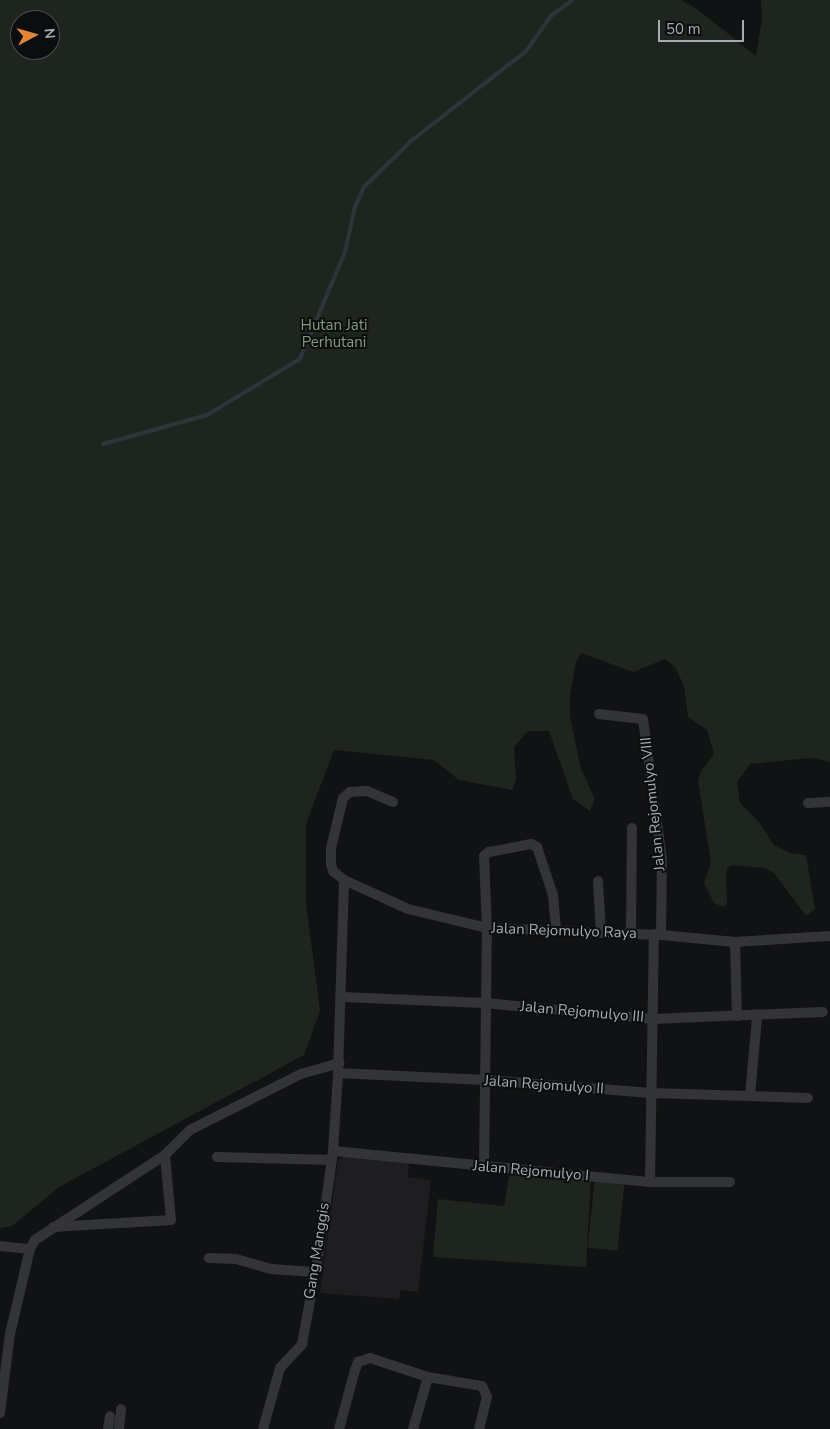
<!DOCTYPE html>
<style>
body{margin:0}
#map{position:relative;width:830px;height:1429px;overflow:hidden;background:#111213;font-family:"Nunito Sans",sans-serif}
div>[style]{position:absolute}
.built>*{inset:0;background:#1e1e20}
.green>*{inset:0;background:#1e251e;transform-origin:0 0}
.stream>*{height:4px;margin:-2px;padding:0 2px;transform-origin:2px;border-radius:2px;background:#2c363a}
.street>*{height:10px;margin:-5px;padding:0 5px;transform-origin:5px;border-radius:5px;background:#333437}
span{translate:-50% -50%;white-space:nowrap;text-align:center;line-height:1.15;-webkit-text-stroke:4px #0c0d0e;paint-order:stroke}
.park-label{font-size:15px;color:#819c7c}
.street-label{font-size:15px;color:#a4abb2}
.north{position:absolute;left:10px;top:10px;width:50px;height:50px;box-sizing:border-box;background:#0c0d0e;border:1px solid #494c50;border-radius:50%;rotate:84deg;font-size:14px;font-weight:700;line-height:20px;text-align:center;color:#a4abb2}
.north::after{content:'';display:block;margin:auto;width:18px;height:22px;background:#e2863a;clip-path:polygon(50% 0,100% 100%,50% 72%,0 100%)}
.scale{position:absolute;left:658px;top:20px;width:86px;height:22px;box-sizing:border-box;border:2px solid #a4abb2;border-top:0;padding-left:6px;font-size:15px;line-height:18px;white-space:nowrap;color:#a4abb2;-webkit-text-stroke:4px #0c0d0e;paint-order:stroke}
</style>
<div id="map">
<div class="built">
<div style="clip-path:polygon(346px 1156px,409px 1162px,408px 1177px,431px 1180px,418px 1292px,400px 1290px,399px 1299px,320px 1293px,338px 1160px)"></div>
</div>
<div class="green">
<div style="clip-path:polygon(evenodd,0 0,681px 0,697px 9px,756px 56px,762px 19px,761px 0,830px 0,830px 762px,812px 758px,750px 764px,737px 782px,740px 803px,758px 821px,774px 845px,790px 853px,806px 855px,815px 909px,806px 916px,774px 873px,764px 868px,732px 865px,727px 868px,726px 878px,727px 903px,724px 907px,714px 903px,704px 883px,711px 862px,698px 781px,701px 771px,714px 754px,707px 730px,688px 717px,684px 686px,675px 667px,665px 659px,633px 672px,581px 653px,576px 662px,570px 694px,570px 717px,581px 769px,595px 799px,590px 811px,573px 799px,549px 731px,528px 731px,514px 747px,516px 780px,512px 790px,459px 780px,434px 760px,334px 750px,306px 824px,306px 903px,320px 1011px,304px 1055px,59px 1187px,12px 1226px,0 1228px,0 0,20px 20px,50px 20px,50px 50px,20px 50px,20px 20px)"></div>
<div style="clip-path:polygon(510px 1171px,591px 1176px,586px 1267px,433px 1257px,438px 1199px,504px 1206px)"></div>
<div style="left:595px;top:1177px;width:30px;height:71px;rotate:6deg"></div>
</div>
<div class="stream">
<div style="left:103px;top:444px;width:108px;rotate:-15.6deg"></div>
<div style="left:207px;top:415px;width:109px;rotate:-31.1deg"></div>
<div style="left:300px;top:359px;width:116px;rotate:-67.2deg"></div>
<div style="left:345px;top:252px;width:46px;rotate:-77.5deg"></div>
<div style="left:355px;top:207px;width:22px;rotate:-66deg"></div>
<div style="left:364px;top:187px;width:66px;rotate:-44.4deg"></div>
<div style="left:411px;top:141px;width:146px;rotate:-38deg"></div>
<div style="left:526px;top:51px;width:43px;rotate:-54.5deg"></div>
<div style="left:551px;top:16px;width:26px;rotate:-37deg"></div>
</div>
<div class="street">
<div style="left:599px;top:714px;width:44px;rotate:6.5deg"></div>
<div style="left:643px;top:719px;width:142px;rotate:82.3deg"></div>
<div style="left:662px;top:860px;width:75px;rotate:90.8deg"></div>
<div style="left:393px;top:802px;width:28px;rotate:-157deg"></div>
<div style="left:367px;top:791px;width:17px;rotate:177deg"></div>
<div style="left:350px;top:792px;width:9px;rotate:139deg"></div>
<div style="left:343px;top:798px;width:51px;rotate:103.5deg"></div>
<div style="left:331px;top:848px;width:16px;rotate:90deg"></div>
<div style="left:331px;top:864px;width:7px;rotate:74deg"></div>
<div style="left:333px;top:871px;width:14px;rotate:39deg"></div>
<div style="left:344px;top:880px;width:70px;rotate:24.4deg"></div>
<div style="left:408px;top:909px;width:81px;rotate:13.5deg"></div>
<div style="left:487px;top:928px;width:174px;rotate:2.3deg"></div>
<div style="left:661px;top:935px;width:74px;rotate:5.4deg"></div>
<div style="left:735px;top:942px;width:95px;rotate:-3.6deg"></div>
<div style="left:808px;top:803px;width:22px;rotate:-3deg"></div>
<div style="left:598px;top:881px;width:52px;rotate:86.7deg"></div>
<div style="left:631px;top:934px;width:106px;rotate:-89.5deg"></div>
<div style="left:735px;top:942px;width:74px;rotate:88.5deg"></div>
<div style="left:342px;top:997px;width:143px;rotate:2.4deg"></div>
<div style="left:485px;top:1003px;width:169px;rotate:5.4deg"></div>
<div style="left:653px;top:1019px;width:170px;rotate:-2.4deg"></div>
<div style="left:338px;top:1073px;width:148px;rotate:2.7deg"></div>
<div style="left:486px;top:1080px;width:166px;rotate:4.5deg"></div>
<div style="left:651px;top:1093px;width:157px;rotate:1.8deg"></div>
<div style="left:750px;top:1096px;width:79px;rotate:-84.9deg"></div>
<div style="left:333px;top:1151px;width:319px;rotate:5.6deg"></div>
<div style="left:650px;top:1182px;width:80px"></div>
<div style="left:217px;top:1157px;width:115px;rotate:1.5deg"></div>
<div style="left:484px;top:1168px;width:240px;rotate:-89.3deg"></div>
<div style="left:487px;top:928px;width:72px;rotate:-92.4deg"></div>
<div style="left:484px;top:856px;width:6px;rotate:-39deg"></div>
<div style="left:489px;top:852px;width:43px;rotate:-10.8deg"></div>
<div style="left:531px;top:844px;width:7px;rotate:27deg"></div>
<div style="left:537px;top:847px;width:51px;rotate:71.6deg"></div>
<div style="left:553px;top:895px;width:36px;rotate:85deg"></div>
<div style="left:650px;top:1182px;width:248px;rotate:-89.1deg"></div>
<div style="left:53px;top:1227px;width:118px;rotate:-3.4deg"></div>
<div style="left:171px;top:1220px;width:65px;rotate:-95.3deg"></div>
<div style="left:0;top:1246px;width:30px;rotate:6deg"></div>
<div style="left:209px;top:1258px;width:27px;rotate:2deg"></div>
<div style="left:236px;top:1259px;width:36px;rotate:16deg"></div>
<div style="left:271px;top:1269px;width:43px;rotate:4deg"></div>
<div style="left:0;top:1413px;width:80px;rotate:-82.8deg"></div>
<div style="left:10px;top:1334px;width:87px;rotate:-76.8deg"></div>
<div style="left:30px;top:1249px;width:10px;rotate:-61deg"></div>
<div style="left:35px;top:1240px;width:155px;rotate:-33.2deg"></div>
<div style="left:165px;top:1155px;width:35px;rotate:-45deg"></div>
<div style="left:190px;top:1130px;width:124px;rotate:-26.8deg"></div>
<div style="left:301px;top:1074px;width:40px;rotate:-16deg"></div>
<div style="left:108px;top:1429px;width:13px;rotate:-81deg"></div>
<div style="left:119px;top:1429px;width:20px;rotate:-84deg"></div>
<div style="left:263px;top:1429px;width:63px;rotate:-74.4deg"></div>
<div style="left:280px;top:1368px;width:33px;rotate:-47deg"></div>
<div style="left:302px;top:1344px;width:94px;rotate:-79.5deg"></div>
<div style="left:319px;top:1252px;width:102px;rotate:-82.1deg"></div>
<div style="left:333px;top:1151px;width:78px;rotate:-86.3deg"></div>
<div style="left:338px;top:1073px;width:193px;rotate:-88.2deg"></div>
<div style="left:339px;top:1429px;width:61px;rotate:-74.8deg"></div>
<div style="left:355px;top:1370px;width:9px;rotate:-69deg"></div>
<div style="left:358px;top:1362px;width:13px;rotate:-18deg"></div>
<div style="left:370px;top:1358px;width:61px;rotate:18.1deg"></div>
<div style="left:428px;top:1377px;width:55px;rotate:9.5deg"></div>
<div style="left:482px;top:1386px;width:12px;rotate:66deg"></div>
<div style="left:487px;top:1397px;width:33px;rotate:104deg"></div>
<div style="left:413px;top:1429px;width:54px;rotate:-73.9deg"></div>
</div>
<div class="park-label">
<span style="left:334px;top:334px">Hutan Jati<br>Perhutani</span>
</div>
<div class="street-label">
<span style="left:653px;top:804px;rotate:-96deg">Jalan Rejomulyo VIII</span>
<span style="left:564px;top:931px;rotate:2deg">Jalan Rejomulyo Raya</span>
<span style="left:582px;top:1012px;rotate:5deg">Jalan Rejomulyo III</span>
<span style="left:544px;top:1085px;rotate:4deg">Jalan Rejomulyo II</span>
<span style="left:531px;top:1171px;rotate:5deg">Jalan Rejomulyo I</span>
<span style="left:317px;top:1251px;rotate:-81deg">Gang Manggis</span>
</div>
<div class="north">N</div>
<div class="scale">50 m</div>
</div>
